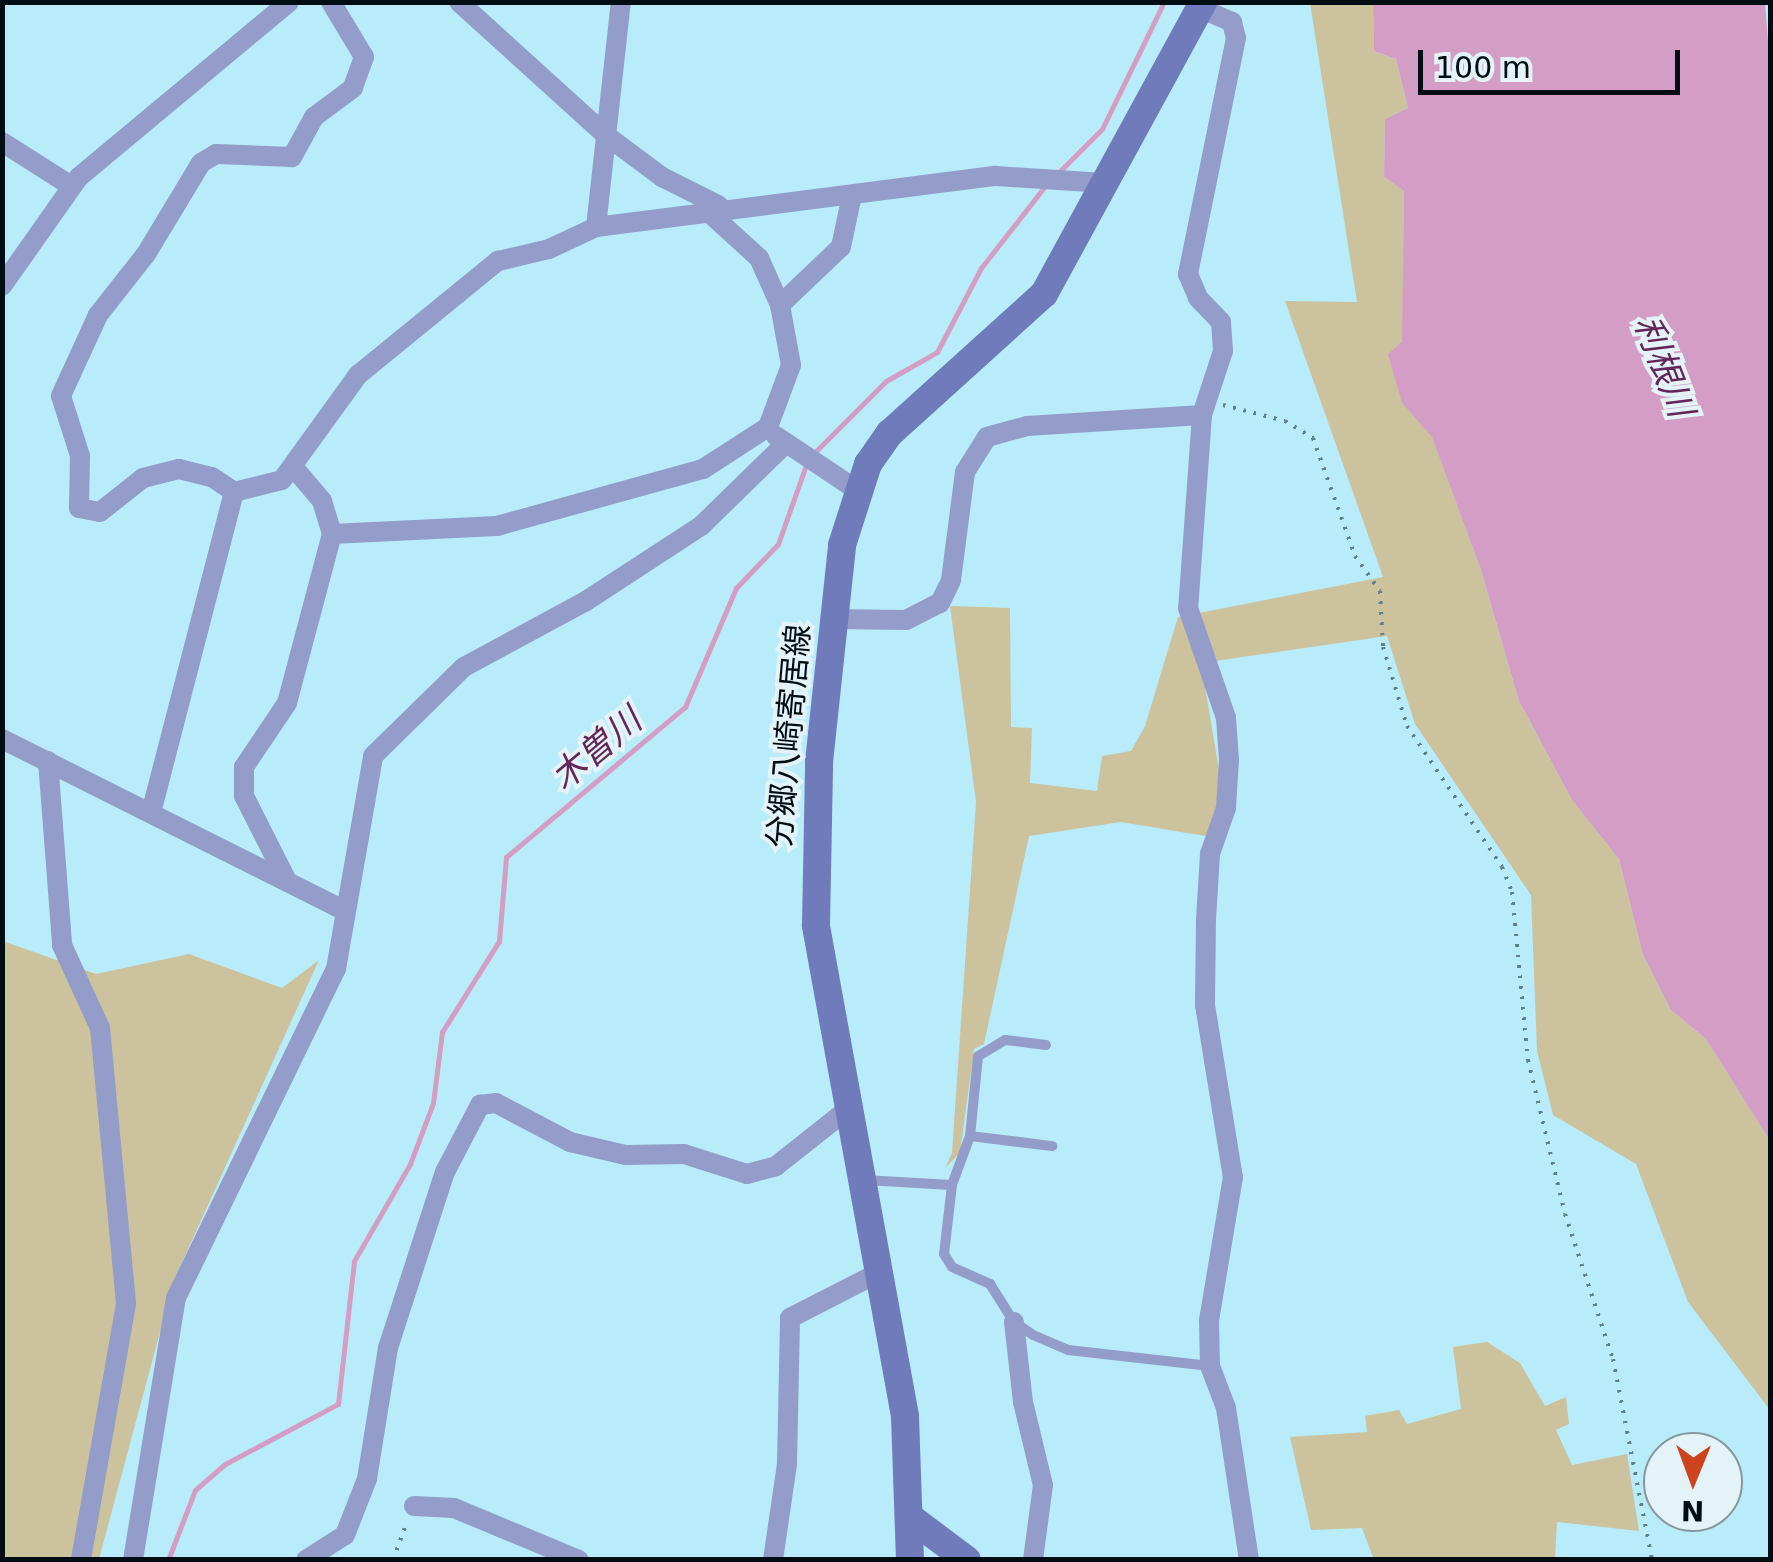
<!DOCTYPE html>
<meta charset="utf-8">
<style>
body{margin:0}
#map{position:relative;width:1773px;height:1562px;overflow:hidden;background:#b9ecfa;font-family:"DejaVu Sans","Noto Sans JP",sans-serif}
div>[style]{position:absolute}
.green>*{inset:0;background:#ccc29d}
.water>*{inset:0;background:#d39dc6}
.stream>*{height:5px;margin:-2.5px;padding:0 2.5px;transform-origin:2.5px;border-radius:2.5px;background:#d39dc6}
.path>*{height:4px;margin-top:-2px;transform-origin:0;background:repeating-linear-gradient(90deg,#5f8089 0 2.5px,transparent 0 10.5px)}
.lane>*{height:10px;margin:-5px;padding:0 5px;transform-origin:5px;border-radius:5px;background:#949dc9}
.street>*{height:20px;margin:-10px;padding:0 10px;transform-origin:10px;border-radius:10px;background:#949dc9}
.secondary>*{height:28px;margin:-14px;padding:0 14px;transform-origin:14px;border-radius:14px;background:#6f7bba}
span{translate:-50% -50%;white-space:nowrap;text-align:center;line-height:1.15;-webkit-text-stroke:8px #e3f3f7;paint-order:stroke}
.street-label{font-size:32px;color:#000e13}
.water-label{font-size:35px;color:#652559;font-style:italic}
.frame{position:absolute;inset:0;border:5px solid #000e13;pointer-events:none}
.north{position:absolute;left:1643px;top:1432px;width:100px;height:100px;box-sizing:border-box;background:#e3f3f7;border:2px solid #88979c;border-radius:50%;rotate:181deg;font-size:28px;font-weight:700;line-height:40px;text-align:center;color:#000e13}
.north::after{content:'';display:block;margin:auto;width:35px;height:45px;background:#cc431e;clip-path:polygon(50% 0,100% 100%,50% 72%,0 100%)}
.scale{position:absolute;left:1418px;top:50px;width:262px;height:45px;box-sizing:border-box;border:5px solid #000e13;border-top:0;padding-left:12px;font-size:30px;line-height:35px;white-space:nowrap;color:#000e13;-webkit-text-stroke:8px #e3f3f7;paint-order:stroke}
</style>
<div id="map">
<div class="green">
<div style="clip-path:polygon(1310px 3px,1373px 3px,1374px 51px,1396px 59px,1408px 108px,1385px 119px,1384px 177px,1404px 191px,1402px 403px,1432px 436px,1481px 570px,1519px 701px,1572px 800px,1619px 859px,1643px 955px,1671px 1010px,1706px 1039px,1770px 1141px,1770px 1410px,1688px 1302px,1636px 1164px,1553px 1115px,1537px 1051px,1531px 895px,1415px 724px,1387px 636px,1201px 663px,1223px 794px,1211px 837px,1121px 822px,1029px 836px,984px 1044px,974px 1049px,960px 1153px,945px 1168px,952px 1153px,976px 802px,950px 606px,1010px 608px,1011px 727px,1032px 728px,1030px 783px,1097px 791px,1102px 756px,1131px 751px,1145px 726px,1178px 617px,1383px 577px,1285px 301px,1357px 302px)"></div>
<div style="clip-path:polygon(3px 941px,96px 974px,189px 954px,282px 988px,319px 960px,174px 1280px,99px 1559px,3px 1560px)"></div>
<div style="clip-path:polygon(1487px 1342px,1520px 1363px,1545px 1406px,1566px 1397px,1569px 1424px,1556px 1430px,1572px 1465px,1627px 1454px,1639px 1531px,1557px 1522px,1555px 1559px,1374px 1560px,1362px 1528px,1311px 1530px,1290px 1437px,1367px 1432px,1365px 1416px,1399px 1410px,1407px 1424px,1461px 1409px,1453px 1347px)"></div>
</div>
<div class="water">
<div style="clip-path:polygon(1373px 3px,1765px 3px,1770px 68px,1770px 1141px,1706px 1039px,1671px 1010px,1643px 955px,1619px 859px,1572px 800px,1519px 701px,1481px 570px,1432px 437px,1402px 403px,1388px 354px,1402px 342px,1404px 191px,1384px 177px,1385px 119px,1408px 108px,1396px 59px,1374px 51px)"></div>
</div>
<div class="stream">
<div style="left:1056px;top:175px;width:65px;rotate:-45deg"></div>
<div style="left:1102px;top:129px;width:141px;rotate:-64deg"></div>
<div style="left:811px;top:456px;width:106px;rotate:-45deg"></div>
<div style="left:886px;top:381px;width:59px;rotate:-29.6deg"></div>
<div style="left:937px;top:352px;width:95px;rotate:-62.4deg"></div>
<div style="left:981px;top:268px;width:104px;rotate:-52deg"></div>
<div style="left:168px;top:1560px;width:75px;rotate:-68.9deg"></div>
<div style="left:195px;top:1490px;width:40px;rotate:-41deg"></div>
<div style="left:225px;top:1464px;width:128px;rotate:-28deg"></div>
<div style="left:338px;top:1404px;width:144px;rotate:-83.6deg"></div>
<div style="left:354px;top:1261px;width:112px;rotate:-60deg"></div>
<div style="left:410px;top:1164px;width:65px;rotate:-69.3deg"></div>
<div style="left:433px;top:1103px;width:72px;rotate:-82.8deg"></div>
<div style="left:442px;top:1032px;width:107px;rotate:-57.9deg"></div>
<div style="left:499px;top:941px;width:84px;rotate:-85.2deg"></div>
<div style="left:506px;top:857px;width:234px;rotate:-40deg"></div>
<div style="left:685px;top:707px;width:129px;rotate:-66.8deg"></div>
<div style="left:736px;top:588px;width:61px;rotate:-46.3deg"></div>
<div style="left:778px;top:544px;width:84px;rotate:-70.5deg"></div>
</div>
<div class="path">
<div style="left:1223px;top:405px;width:64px;rotate:14.5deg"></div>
<div style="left:1285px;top:421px;width:33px;rotate:31deg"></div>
<div style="left:1313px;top:438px;width:125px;rotate:70.4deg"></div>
<div style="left:1355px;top:556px;width:43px;rotate:54.5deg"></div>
<div style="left:1380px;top:591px;width:56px;rotate:86.9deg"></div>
<div style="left:1383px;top:647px;width:83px;rotate:73.1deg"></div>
<div style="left:1407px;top:726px;width:170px;rotate:56deg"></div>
<div style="left:1502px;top:867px;width:27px;rotate:68deg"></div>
<div style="left:1512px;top:892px;width:169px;rotate:84.6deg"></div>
<div style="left:1528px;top:1060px;width:158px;rotate:76.5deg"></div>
<div style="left:1565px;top:1214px;width:153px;rotate:71.7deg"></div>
<div style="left:1613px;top:1359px;width:205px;rotate:79deg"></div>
<div style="left:393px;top:1560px;width:40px;rotate:-69.8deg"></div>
</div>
<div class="lane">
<div style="left:1046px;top:1045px;width:41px;rotate:-173deg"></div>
<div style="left:1005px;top:1040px;width:31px;rotate:149deg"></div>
<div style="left:978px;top:1056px;width:80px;rotate:95.7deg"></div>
<div style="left:970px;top:1136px;width:52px;rotate:110.2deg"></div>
<div style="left:952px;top:1185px;width:69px;rotate:96.6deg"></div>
<div style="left:944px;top:1254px;width:15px;rotate:58deg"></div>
<div style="left:952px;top:1267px;width:42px;rotate:24.1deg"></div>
<div style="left:990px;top:1284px;width:45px;rotate:57.7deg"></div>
<div style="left:1014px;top:1322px;width:23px;rotate:34deg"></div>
<div style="left:1033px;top:1335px;width:38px;rotate:23deg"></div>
<div style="left:1068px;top:1350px;width:143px;rotate:6.4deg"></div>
<div style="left:970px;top:1136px;width:83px;rotate:7deg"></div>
<div style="left:864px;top:1180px;width:88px;rotate:3.3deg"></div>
</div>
<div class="street">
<div style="left:331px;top:2px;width:64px;rotate:59deg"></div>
<div style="left:364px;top:57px;width:33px;rotate:110deg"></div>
<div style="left:353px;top:88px;width:49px;rotate:143.4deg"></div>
<div style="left:314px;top:117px;width:46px;rotate:118.8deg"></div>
<div style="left:292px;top:157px;width:76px;rotate:-177.7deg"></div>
<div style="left:216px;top:154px;width:17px;rotate:149deg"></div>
<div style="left:201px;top:163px;width:106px;rotate:121.1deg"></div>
<div style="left:146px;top:254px;width:78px;rotate:128.2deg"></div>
<div style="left:98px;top:315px;width:89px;rotate:114.6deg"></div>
<div style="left:61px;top:396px;width:63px;rotate:72.4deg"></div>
<div style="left:80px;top:456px;width:52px;rotate:91.1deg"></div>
<div style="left:79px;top:508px;width:21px;rotate:11deg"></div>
<div style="left:100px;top:512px;width:55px;rotate:-38.3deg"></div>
<div style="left:143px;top:478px;width:37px;rotate:-14deg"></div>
<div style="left:179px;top:469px;width:34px;rotate:14deg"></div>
<div style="left:212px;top:477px;width:27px;rotate:34deg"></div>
<div style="left:234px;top:492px;width:49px;rotate:-14deg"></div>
<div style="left:282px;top:480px;width:130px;rotate:-54.1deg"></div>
<div style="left:358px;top:375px;width:181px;rotate:-39.2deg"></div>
<div style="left:498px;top:261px;width:52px;rotate:-13.2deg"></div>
<div style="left:549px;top:249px;width:52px;rotate:-25.1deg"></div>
<div style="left:596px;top:227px;width:403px;rotate:-7.3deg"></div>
<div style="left:996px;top:176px;width:108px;rotate:3.7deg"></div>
<div style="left:459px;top:2px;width:200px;rotate:42.2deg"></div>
<div style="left:607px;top:136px;width:69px;rotate:36.7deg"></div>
<div style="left:662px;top:177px;width:63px;rotate:26.6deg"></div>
<div style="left:1197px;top:7px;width:38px;rotate:23deg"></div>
<div style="left:1232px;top:22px;width:16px;rotate:76deg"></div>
<div style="left:1236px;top:38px;width:241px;rotate:101.5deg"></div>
<div style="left:1188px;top:274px;width:26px;rotate:67deg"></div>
<div style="left:1198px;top:298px;width:33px;rotate:46deg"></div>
<div style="left:1221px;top:322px;width:29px;rotate:86deg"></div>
<div style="left:1223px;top:351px;width:67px;rotate:108.2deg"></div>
<div style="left:1202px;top:415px;width:194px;rotate:94.1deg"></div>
<div style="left:1188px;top:608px;width:116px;rotate:70.9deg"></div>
<div style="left:1226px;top:718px;width:42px;rotate:85.9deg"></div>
<div style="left:1229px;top:760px;width:48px;rotate:93.6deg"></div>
<div style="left:1226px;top:808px;width:49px;rotate:109.2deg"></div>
<div style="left:1210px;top:854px;width:66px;rotate:93.5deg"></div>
<div style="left:1206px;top:920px;width:85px;rotate:90.7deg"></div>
<div style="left:1205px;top:1005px;width:174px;rotate:80.8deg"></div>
<div style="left:1233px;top:1177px;width:145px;rotate:99.5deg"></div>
<div style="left:1209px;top:1320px;width:46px;rotate:88.8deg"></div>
<div style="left:1210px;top:1366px;width:45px;rotate:69.1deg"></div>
<div style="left:1226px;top:1408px;width:154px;rotate:81.4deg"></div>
<div style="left:2px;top:142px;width:82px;rotate:32.5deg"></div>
<div style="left:596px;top:227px;width:226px;rotate:-83.7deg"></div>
<div style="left:2px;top:286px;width:133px;rotate:-54.8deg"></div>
<div style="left:79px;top:177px;width:273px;rotate:-39.8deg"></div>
<div style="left:780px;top:305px;width:84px;rotate:-43.6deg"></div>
<div style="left:841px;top:247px;width:53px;rotate:-78.1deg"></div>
<div style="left:776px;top:436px;width:97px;rotate:33.7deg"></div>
<div style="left:295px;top:469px;width:42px;rotate:49.8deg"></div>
<div style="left:322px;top:501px;width:34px;rotate:73deg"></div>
<div style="left:834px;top:619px;width:72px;rotate:0.8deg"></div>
<div style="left:906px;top:620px;width:38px;rotate:-27deg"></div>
<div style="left:940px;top:603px;width:25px;rotate:-64deg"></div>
<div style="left:951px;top:580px;width:109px;rotate:-82.6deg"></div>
<div style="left:965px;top:472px;width:41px;rotate:-57.8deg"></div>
<div style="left:987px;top:437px;width:41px;rotate:-15.4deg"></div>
<div style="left:1027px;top:426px;width:175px;rotate:-3.6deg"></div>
<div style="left:2px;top:739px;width:384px;rotate:26.6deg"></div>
<div style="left:48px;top:761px;width:185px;rotate:85.6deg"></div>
<div style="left:62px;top:945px;width:91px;rotate:65.4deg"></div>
<div style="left:100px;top:1028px;width:277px;rotate:84.6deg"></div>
<div style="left:126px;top:1304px;width:260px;rotate:100deg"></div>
<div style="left:152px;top:809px;width:327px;rotate:-75.5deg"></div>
<div style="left:285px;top:877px;width:91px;rotate:-116.8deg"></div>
<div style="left:244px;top:796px;width:29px;rotate:-90deg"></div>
<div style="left:244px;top:767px;width:77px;rotate:-56.1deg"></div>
<div style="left:287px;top:703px;width:175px;rotate:-75.1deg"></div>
<div style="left:332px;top:534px;width:165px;rotate:-2.8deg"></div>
<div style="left:497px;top:526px;width:214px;rotate:-15.5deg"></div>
<div style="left:703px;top:469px;width:77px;rotate:-32.9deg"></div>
<div style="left:768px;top:427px;width:66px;rotate:-69.6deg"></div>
<div style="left:791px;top:365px;width:61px;rotate:-100.4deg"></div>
<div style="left:780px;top:305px;width:51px;rotate:-114.1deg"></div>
<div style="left:759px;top:258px;width:73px;rotate:-137.8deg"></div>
<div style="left:1014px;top:1322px;width:81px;rotate:83.6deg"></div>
<div style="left:1023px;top:1402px;width:85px;rotate:76.5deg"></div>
<div style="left:1043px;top:1485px;width:76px;rotate:97.6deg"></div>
<div style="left:414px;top:1506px;width:40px;rotate:2.9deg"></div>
<div style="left:454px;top:1508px;width:135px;rotate:22.6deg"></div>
<div style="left:133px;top:1560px;width:266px;rotate:-80.7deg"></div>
<div style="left:176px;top:1298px;width:366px;rotate:-64.1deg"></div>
<div style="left:336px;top:969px;width:216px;rotate:-80.1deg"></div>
<div style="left:373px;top:756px;width:127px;rotate:-44.4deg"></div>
<div style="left:464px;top:667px;width:139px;rotate:-28.4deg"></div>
<div style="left:586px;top:601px;width:137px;rotate:-33.1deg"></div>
<div style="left:701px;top:526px;width:116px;rotate:-44.3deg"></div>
<div style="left:306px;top:1560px;width:46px;rotate:-32.7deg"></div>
<div style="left:345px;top:1535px;width:60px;rotate:-68.6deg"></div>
<div style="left:367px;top:1479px;width:133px;rotate:-80.9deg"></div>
<div style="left:388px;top:1348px;width:185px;rotate:-72.1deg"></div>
<div style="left:445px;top:1172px;width:76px;rotate:-62.4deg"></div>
<div style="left:480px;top:1105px;width:16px;rotate:-7deg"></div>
<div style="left:496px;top:1103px;width:84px;rotate:27.8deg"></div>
<div style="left:570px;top:1142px;width:57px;rotate:13.1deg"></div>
<div style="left:626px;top:1155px;width:58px;rotate:-1deg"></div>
<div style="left:684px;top:1154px;width:66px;rotate:17.6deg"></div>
<div style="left:747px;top:1174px;width:30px;rotate:-15deg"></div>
<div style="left:776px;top:1166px;width:90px;rotate:-38.3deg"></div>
<div style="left:773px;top:1560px;width:97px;rotate:-81.7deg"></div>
<div style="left:787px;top:1464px;width:146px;rotate:-88.8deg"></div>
<div style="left:790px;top:1318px;width:99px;rotate:-27.1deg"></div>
</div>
<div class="secondary">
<div style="left:911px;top:1518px;width:70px;rotate:36.9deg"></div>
<div style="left:910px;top:1560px;width:144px;rotate:-92deg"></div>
<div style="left:905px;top:1416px;width:499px;rotate:-100.3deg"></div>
<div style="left:816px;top:925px;width:163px;rotate:-88.9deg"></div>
<div style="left:819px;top:762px;width:218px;rotate:-83.9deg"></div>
<div style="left:842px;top:545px;width:85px;rotate:-72.2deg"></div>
<div style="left:868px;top:464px;width:38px;rotate:-55deg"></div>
<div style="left:890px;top:433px;width:207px;rotate:-42.1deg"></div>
<div style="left:1044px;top:294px;width:332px;rotate:-61.4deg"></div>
</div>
<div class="street-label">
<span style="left:789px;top:736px;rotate:-85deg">分郷八崎寄居線</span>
</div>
<div class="water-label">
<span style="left:1664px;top:366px;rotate:69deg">利根川</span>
<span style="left:596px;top:749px;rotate:-40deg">木曽川</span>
</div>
<div class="frame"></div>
<div class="north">N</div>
<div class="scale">100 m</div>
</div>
